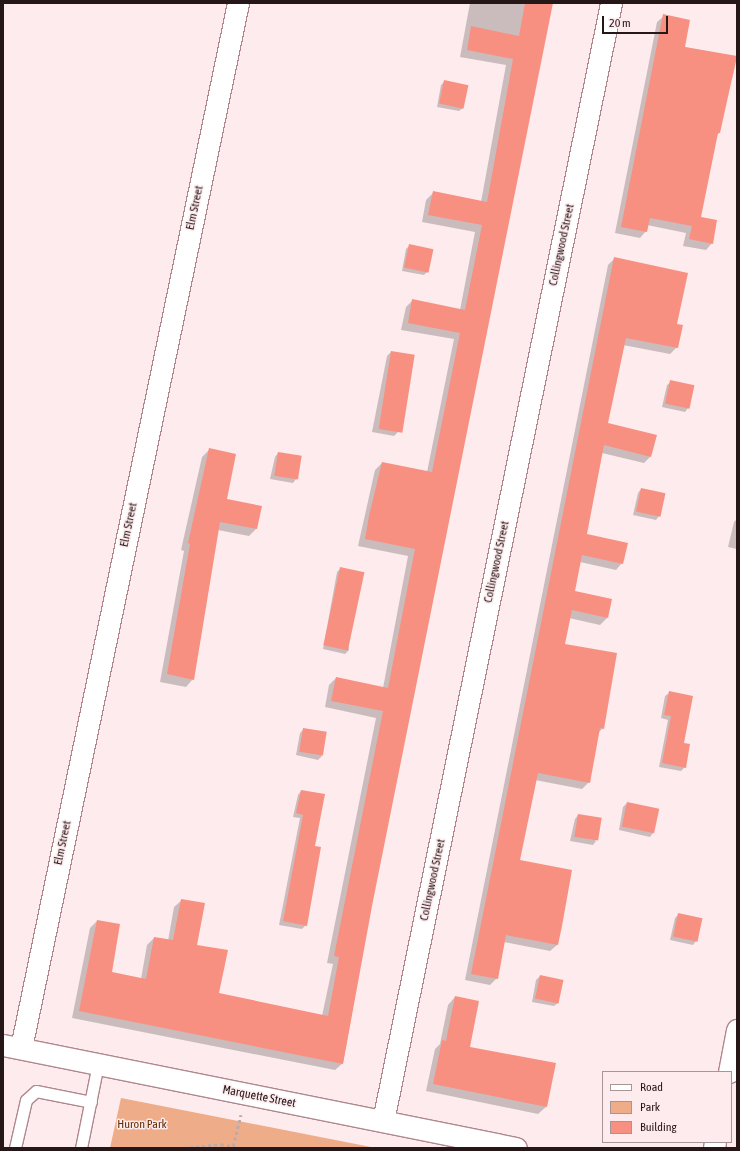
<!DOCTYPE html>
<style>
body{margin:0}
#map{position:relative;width:740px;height:1151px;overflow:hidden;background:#fdebed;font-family:"Asap Condensed",sans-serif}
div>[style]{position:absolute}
.green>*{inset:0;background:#eeac88}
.shadow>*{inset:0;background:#0003}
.building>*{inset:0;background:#f79080;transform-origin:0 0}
.path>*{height:2.5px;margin-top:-1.25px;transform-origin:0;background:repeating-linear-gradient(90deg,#bcabad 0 3px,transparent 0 6px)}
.roads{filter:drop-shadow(1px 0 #af878c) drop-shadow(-1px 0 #af878c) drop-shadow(0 1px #af878c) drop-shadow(0 -1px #af878c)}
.lane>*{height:11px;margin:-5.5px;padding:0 5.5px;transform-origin:5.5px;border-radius:5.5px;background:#fff}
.street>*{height:21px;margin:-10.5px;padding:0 10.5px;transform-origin:10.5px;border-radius:10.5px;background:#fff}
span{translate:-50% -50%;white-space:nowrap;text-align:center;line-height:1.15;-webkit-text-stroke:3px #fdebed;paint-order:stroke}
.street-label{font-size:12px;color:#251618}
.park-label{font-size:12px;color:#652c05}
.frame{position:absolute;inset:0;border:4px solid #251618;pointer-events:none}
.legend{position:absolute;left:602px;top:1071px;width:130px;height:72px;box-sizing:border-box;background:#fdebed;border:1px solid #a79698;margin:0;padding:5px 7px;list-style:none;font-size:12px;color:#251618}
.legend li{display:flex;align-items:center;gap:8px;height:20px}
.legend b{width:20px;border:1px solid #a79698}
.scale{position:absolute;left:602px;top:16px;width:66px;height:18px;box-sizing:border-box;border:2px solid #251618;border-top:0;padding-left:5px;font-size:12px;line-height:14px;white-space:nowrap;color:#251618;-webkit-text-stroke:3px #fdebed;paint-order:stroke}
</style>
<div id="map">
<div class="green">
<div style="clip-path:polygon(121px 1098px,376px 1148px,110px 1148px)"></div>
</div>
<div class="shadow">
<div style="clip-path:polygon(470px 3px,552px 3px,371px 906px,343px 1063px,335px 1070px,72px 1018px,90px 928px,97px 921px,111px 973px,141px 979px,147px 945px,154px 938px,168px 941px,174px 907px,182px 900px,196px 945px,218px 994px,322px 1016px,333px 964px,327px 963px,376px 718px,325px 707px,329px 685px,336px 678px,383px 688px,408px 556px,358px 546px,375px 470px,382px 463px,427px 472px,454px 339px,401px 330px,406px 307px,413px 300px,460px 310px,475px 232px,422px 222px,426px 200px,433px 193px,481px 202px,506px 65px,460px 57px)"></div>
<div style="clip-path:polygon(664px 16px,684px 47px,737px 57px,732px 79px,728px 83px,719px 133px,716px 136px,700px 218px,712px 243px,706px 250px,683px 246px,686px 233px,647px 225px,646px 231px,640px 238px,615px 233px,657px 22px)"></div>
<div style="clip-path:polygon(445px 81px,463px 108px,459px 111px,437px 107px,441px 85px)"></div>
<div style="clip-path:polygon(410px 245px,428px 271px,424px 275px,402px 271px,406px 249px)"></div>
<div style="clip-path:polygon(615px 258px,676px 324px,677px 347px,670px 354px,623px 345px,607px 423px,650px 457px,644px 463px,602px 453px,586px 534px,622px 563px,616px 570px,580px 562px,574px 592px,607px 618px,600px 625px,569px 618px,564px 644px,603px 728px,598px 733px,589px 782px,582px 789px,535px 780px,519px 860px,557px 945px,550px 951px,504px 942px,497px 978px,490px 985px,465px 980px,608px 265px)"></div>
<div style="clip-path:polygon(391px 352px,398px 432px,394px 436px,372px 432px,387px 356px)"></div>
<div style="clip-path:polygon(671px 382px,688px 408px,685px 412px,662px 407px,667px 385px)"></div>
<div style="clip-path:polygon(209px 450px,226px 500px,256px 529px,249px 536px,218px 530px,193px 679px,186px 687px,160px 682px,184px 551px,181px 550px,202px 457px)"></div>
<div style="clip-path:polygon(278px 453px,296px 479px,293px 483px,270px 479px,275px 457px)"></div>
<div style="clip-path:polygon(641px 489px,664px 494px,659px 516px,656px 520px,633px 515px,638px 493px)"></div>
<div style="clip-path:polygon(737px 519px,737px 549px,728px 547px,734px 522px)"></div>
<div style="clip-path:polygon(341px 568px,349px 650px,345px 654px,323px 649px,337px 572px)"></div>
<div style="clip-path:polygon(669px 693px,683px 744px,685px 767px,681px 771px,659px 767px,668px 720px,661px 718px,665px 696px)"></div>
<div style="clip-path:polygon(304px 729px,322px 756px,318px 760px,296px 755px,300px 733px)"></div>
<div style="clip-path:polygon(301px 791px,314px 846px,306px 925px,302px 929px,279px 925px,300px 818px,293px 817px,298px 795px)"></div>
<div style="clip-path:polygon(627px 803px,653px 833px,650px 837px,619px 830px,623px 807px)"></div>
<div style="clip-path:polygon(578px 815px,596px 841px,593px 845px,570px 841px,575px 819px)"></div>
<div style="clip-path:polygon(679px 914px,701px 919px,696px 941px,693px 945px,670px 940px,675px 918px)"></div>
<div style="clip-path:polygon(540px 976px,558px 1003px,554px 1006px,532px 1002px,536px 980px)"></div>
<div style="clip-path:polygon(455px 997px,469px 1047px,546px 1107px,538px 1114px,426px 1091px,435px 1049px,440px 1044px,448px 1005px)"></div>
</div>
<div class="building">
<div style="clip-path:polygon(525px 3px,553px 3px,372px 906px,343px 1064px,79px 1011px,97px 920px,120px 924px,112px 972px,146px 979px,154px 937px,173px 940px,181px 899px,205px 903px,197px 945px,228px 950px,219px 993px,328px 1016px,339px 957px,334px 956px,383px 711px,331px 701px,336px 677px,388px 688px,415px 549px,365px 539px,369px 516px,382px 462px,432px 472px,460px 333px,408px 323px,412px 299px,465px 310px,482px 225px,428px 215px,433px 191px,487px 202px,513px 59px,467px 50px,471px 26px,519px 36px)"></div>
<div style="clip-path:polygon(663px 14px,690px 20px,685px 47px,737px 56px,720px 133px,718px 133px,701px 217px,717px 220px,713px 244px,689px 239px,692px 226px,650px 218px,647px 232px,621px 227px)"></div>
<div style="left:444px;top:80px;width:25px;height:24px;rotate:12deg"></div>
<div style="left:409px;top:244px;width:25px;height:24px;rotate:12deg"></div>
<div style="clip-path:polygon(614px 257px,688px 273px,677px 324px,683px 325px,678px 348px,626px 338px,608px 423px,657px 435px,651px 457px,604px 445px,587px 534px,628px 543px,623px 564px,582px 555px,575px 591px,612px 599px,608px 618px,572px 610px,565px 644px,617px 653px,604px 729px,600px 728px,590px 783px,538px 773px,520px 860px,572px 870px,562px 926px,558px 945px,506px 935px,498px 979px,471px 974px)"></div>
<div style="left:391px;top:351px;width:24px;height:79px;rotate:9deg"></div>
<div style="left:670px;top:380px;width:25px;height:24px;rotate:12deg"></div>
<div style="clip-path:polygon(209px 448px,236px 454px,227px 499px,262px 506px,257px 529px,220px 522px,194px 680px,167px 674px,190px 544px,188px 543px)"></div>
<div style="left:278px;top:452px;width:24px;height:24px;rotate:9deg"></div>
<div style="left:641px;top:488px;width:25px;height:24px;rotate:12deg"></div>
<div style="left:340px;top:567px;width:25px;height:80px;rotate:12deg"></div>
<div style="clip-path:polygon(669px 691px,693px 696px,684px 743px,690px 744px,686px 768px,662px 763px,671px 716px,664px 715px)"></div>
<div style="left:303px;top:728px;width:24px;height:24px;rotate:9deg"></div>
<div style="clip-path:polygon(301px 790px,325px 794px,315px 846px,321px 847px,307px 926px,283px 921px,303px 815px,296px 813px)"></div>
<div style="left:627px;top:802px;width:33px;height:25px;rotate:12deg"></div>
<div style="left:578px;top:814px;width:24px;height:23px;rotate:9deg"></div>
<div style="left:678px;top:913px;width:25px;height:24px;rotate:12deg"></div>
<div style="left:540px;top:975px;width:24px;height:24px;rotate:12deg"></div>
<div style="clip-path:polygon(455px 996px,479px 1001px,470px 1047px,556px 1063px,547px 1107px,433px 1084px,442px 1040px,446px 1041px)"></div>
</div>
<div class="path">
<div style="left:233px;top:1146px;width:32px;rotate:-76deg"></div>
<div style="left:184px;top:1148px;width:37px;rotate:-6deg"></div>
<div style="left:221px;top:1144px;width:18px;rotate:13deg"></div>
</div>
<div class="roads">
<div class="lane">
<div style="left:15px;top:1148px;width:49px;rotate:-77.1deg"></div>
<div style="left:26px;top:1100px;width:13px;rotate:-42deg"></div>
<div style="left:36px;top:1091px;width:56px;rotate:11.3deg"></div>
<div style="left:81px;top:1148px;width:86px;rotate:-78.6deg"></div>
</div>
<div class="street">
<div style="left:3px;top:1045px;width:523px;rotate:11.35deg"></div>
<div style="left:21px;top:1048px;width:1067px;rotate:-78.27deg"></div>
<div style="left:729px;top:1072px;width:43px;rotate:-79.2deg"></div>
<div style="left:383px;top:1121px;width:1141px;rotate:-78.47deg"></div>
<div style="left:714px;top:1148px;width:6px;rotate:-81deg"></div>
</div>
</div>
<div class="street-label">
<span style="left:195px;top:208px;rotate:-78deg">Elm Street</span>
<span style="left:562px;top:245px;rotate:-78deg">Collingwood Street</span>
<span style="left:129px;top:525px;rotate:-78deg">Elm Street</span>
<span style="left:497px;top:562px;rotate:-78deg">Collingwood Street</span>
<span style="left:63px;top:843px;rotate:-78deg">Elm Street</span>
<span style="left:433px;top:880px;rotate:-78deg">Collingwood Street</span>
<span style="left:259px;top:1097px;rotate:11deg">Marquette Street</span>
</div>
<div class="park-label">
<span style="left:142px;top:1125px">Huron Park</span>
</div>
<div class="frame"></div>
<ul class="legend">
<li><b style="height:5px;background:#fff"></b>Road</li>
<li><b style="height:11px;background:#eeac88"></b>Park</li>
<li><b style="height:11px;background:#f79080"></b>Building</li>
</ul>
<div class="scale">20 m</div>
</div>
